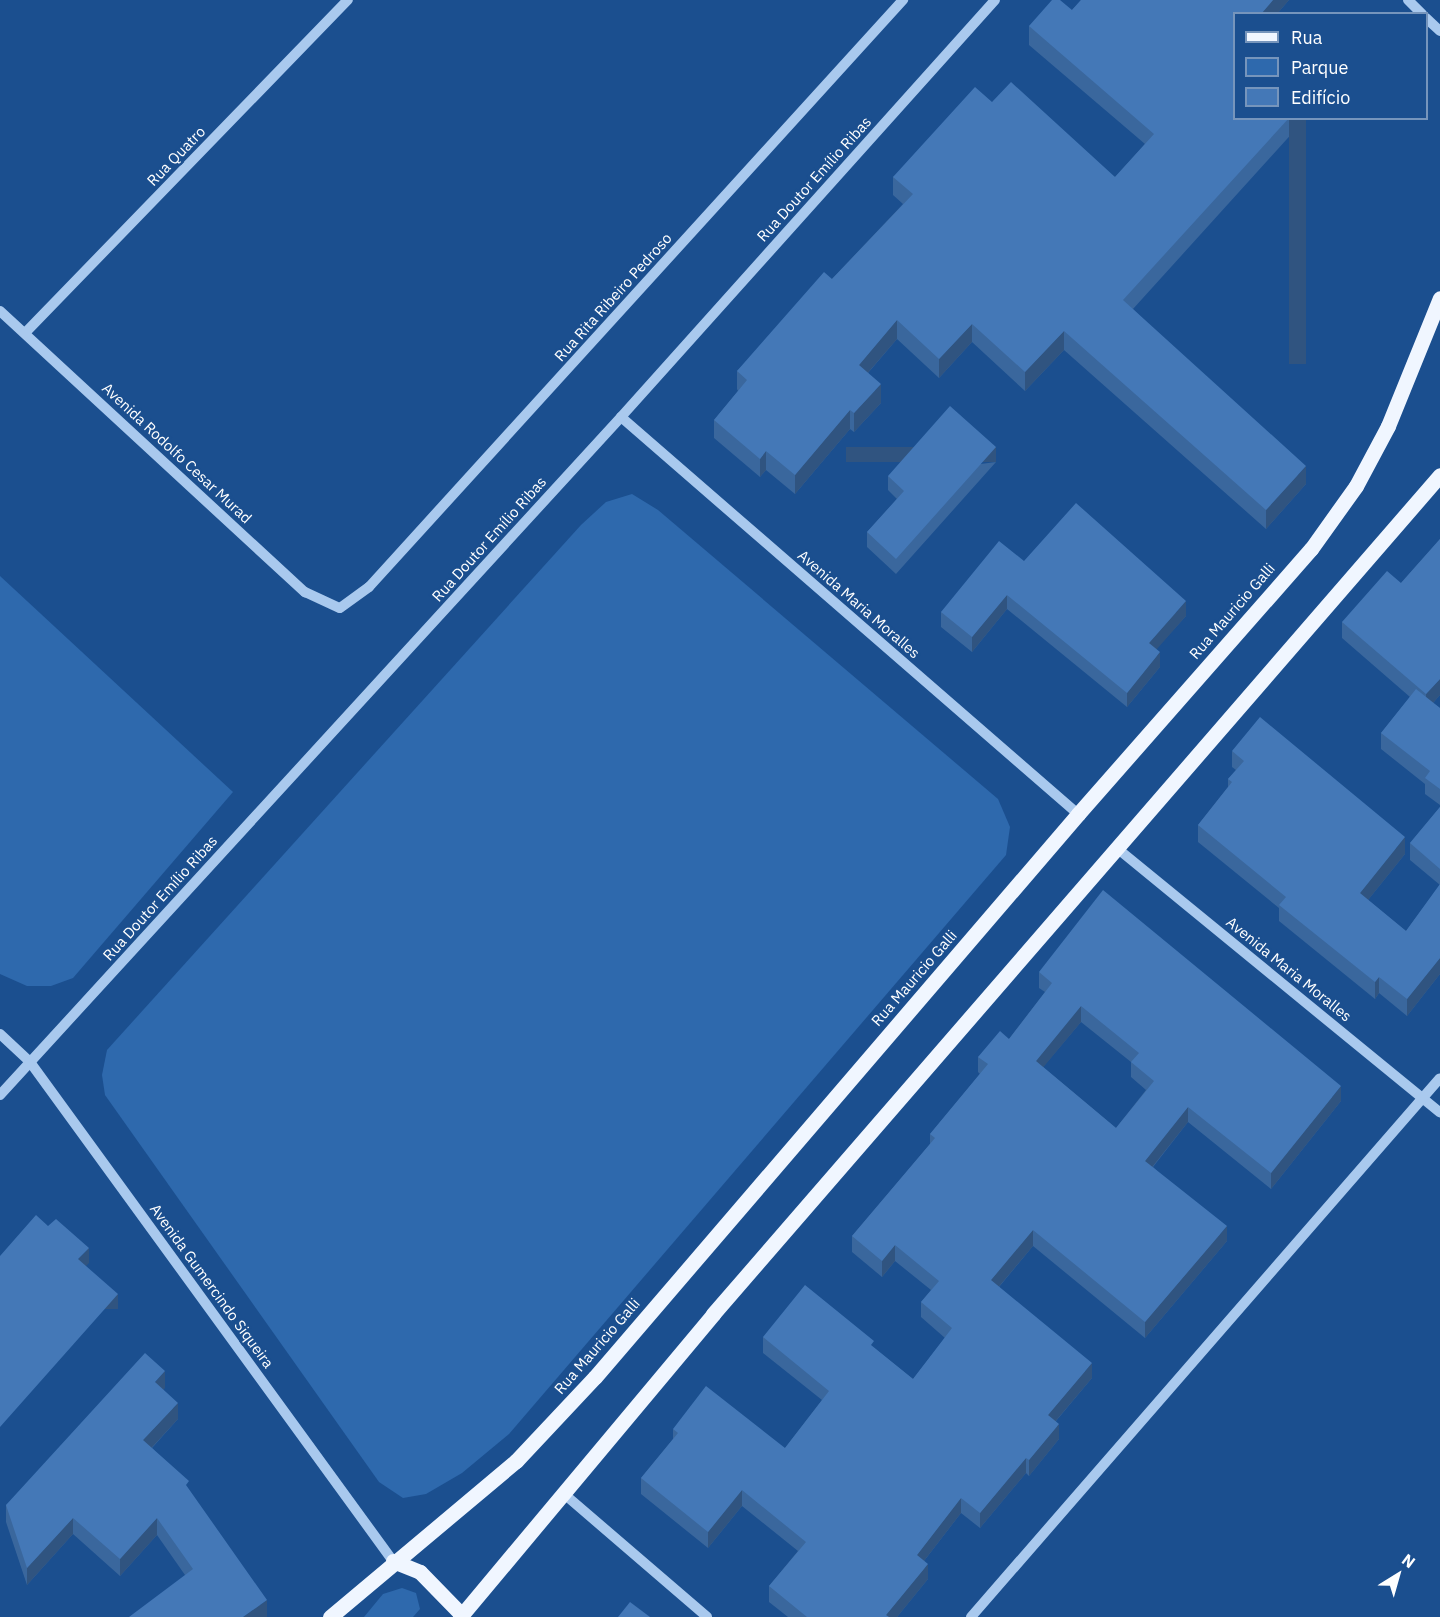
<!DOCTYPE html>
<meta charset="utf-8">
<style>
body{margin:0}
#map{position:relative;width:1440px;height:1617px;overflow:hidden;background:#1b4f8f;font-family:"IBM Plex Sans",sans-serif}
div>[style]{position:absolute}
.green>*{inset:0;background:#2e69ad}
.minor>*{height:10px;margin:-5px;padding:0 5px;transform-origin:5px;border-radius:5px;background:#a9c9ee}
.major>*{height:15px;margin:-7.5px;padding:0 7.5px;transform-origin:7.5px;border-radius:7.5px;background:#f0f6ff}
.wall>*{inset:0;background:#3a679d}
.shaded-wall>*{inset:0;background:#305480;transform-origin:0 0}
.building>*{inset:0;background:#4478b7}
span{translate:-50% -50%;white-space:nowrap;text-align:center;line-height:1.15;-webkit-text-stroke:4.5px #1b4f8f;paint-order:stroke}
.street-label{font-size:15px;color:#fff}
.legend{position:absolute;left:1233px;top:12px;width:195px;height:108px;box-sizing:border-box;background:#1b4f8f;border:2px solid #7695bc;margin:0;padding:8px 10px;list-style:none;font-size:18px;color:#fff}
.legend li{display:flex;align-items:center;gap:12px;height:30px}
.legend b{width:30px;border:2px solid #7695bc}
.north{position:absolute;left:1368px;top:1545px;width:60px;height:60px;-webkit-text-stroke:4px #1b4f8f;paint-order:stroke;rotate:37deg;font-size:16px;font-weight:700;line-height:24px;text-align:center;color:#fff}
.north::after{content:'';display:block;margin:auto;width:21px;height:27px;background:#fff;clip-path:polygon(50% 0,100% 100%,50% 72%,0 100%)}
</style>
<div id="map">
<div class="green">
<div style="clip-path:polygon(632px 494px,658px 510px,998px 799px,1010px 827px,1006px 855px,509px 1434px,462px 1473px,426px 1494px,403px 1498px,379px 1482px,105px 1095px,102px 1075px,107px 1050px,581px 525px,606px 502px)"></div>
<div style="clip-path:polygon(0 576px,233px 792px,73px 978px,51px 986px,27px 986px,0 974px)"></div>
<div style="clip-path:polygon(402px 1588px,416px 1593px,420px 1609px,413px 1617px,364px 1617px,383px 1594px)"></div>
</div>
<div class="minor">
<div style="left:1408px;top:0;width:20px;rotate:45deg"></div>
<div style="left:1426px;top:18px;width:19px;rotate:43deg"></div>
<div style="left:0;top:311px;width:415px;rotate:42.7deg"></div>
<div style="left:305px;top:592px;width:38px;rotate:25deg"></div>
<div style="left:340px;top:608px;width:36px;rotate:-36deg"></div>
<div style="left:369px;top:587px;width:794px;rotate:-47.71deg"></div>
<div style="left:25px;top:333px;width:464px;rotate:-45.9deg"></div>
<div style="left:621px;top:417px;width:605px;rotate:40.98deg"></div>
<div style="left:1118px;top:849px;width:416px;rotate:39.3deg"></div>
<div style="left:0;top:1034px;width:41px;rotate:43deg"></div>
<div style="left:30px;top:1062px;width:617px;rotate:53.97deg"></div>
<div style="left:0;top:1095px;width:919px;rotate:-47.51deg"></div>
<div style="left:621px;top:417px;width:560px;rotate:-48.11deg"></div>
<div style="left:563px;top:1493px;width:190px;rotate:40.7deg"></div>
<div style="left:971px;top:1617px;width:714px;rotate:-48.97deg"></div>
</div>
<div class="major">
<div style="left:393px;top:1561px;width:29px;rotate:22deg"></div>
<div style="left:420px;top:1572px;width:60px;rotate:45.7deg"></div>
<div style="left:330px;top:1617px;width:243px;rotate:-40deg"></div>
<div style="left:516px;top:1461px;width:115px;rotate:-46.8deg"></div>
<div style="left:595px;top:1377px;width:742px;rotate:-49.37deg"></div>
<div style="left:1078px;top:814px;width:353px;rotate:-48.7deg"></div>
<div style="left:1311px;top:549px;width:77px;rotate:-54.5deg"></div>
<div style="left:1356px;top:486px;width:68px;rotate:-61.9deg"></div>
<div style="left:1388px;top:426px;width:138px;rotate:-67.9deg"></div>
<div style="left:460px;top:1617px;width:395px;rotate:-50.1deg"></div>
<div style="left:713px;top:1314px;width:1110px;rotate:-49.09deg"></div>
</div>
<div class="wall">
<div style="clip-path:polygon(1081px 0,1289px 0,1277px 14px,1234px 14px,1234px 118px,1306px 118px,1133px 309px,1306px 484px,1266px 529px,1064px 350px,1025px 391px,972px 342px,939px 378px,897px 339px,868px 373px,881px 403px,854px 432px,850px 429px,795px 494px,766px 470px,760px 477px,714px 438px,714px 420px,738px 391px,737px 389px,737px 371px,832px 279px,903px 204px,893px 195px,893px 177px,992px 102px,1115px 177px,1145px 144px,1029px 45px,1029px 26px,1072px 10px)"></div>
<div style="clip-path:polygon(996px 462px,896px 574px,867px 547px,867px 532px,897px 499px,888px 490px,888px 476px)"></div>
<div style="clip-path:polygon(1440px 539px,1440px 695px,1433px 703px,1440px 708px,1440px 805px,1425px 794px,1425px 784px,1381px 749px,1381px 733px,1410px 697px,1342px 638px,1342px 622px,1401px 583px)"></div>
<div style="clip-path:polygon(1024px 561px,1186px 616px,1156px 649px,1160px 667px,1127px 707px,1007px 609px,972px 652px,941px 627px,941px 612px)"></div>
<div style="clip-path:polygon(1232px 751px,1405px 854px,1368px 900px,1406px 931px,1440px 885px,1410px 860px,1410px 843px,1440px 807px,1440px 974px,1407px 1016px,1379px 993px,1375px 999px,1279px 921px,1279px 908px,1198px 842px,1198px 825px,1228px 787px,1228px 779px,1236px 770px,1232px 767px)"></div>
<div style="clip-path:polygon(evenodd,1039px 972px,1341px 1101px,1271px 1189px,1188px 1122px,1153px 1167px,1227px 1241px,1145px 1338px,1033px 1246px,999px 1287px,1092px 1378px,1056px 1421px,1059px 1439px,1029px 1476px,1026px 1473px,980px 1528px,961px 1513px,924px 1561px,928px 1579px,897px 1617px,788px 1617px,769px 1602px,769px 1586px,798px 1551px,742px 1506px,708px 1548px,641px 1494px,641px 1478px,673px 1439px,673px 1429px,785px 1448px,822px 1400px,763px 1353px,763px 1337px,874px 1348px,913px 1379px,945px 1338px,921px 1317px,921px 1302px,931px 1290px,895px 1261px,882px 1277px,852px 1252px,852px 1236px,930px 1144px,930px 1134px,980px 1074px,978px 1072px,978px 1057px,1009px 1039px,1045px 992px,1039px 988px,1039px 972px,1081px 1022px,1131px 1062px,1131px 1077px,1146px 1090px,1116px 1128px,1043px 1067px,1081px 1022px)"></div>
<div style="clip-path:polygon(165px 1388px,163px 1389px,178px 1419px,152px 1448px,189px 1490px,267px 1617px,185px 1575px,157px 1535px,120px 1576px,73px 1534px,27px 1585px,6px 1522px,6px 1505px)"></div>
</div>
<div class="shaded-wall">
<div style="clip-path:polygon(1273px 0,1289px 0,1277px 14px,1261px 14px)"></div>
<div style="left:1289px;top:118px;width:17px;height:246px"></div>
<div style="clip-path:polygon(897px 320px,897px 339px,859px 383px,859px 365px)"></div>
<div style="clip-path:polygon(972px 324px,972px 342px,939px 378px,939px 359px)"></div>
<div style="clip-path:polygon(1064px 331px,1064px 350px,1025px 391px,1025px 372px)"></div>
<div style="clip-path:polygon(881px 384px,881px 403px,854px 432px,854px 413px)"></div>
<div style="clip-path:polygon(850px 410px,850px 429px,795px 494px,795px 475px)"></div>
<div style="left:996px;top:447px;width:15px;height:150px;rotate:90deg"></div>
<div style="clip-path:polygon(766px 451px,766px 470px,760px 477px,760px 459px)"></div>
<div style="clip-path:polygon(1306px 466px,1306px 484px,1266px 529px,1266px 510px)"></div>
<div style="clip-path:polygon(1007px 595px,1007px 609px,972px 652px,972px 637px)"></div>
<div style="clip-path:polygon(1186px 601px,1186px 616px,1149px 658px,1149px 643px)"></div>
<div style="clip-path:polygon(1160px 652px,1160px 667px,1127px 707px,1127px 693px)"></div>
<div style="clip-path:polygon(1440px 679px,1440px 695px,1426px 711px,1426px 694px)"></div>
<div style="clip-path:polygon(1405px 837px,1405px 854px,1360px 910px,1360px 893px)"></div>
<div style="clip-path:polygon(1440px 958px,1440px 974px,1407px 1016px,1407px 999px)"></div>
<div style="clip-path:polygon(1379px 977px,1379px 993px,1375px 999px,1375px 982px)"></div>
<div style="clip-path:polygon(1081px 1006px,1081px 1022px,1036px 1076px,1036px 1061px)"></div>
<div style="clip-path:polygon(1341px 1086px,1341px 1101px,1271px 1189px,1271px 1173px)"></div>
<div style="clip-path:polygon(1188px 1107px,1188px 1122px,1145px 1176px,1145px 1161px)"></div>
<div style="clip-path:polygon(1227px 1226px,1227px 1241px,1145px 1338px,1145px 1322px)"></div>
<div style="clip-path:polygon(1033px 1230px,1033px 1246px,991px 1296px,991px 1280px)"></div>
<div style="clip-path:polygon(895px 1245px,895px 1261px,882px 1277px,882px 1261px)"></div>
<div style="clip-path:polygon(89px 1248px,89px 1263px,78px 1274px,78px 1259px)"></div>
<div style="left:118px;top:1294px;width:15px;height:178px;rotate:90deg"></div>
<div style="clip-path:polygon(1092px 1363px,1092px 1378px,1048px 1430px,1048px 1415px)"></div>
<div style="clip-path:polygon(165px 1371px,165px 1388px,155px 1399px,155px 1382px)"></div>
<div style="clip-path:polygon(178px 1403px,178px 1419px,143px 1457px,143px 1440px)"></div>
<div style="clip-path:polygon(1059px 1424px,1059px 1439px,1029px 1476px,1029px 1460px)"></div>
<div style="clip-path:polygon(1026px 1458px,1026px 1473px,980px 1528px,980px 1513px)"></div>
<div style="clip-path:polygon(742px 1490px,742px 1506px,708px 1548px,708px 1532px)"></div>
<div style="clip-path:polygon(961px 1498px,961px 1513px,917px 1570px,917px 1555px)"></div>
<div style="clip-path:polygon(73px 1518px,73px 1534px,27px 1585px,27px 1568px)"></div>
<div style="clip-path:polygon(157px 1518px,157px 1535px,120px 1576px,120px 1559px)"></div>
<div style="clip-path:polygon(928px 1564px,928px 1579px,897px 1617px,886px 1617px,886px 1615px)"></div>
<div style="clip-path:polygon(267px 1600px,267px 1617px,243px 1617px)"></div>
</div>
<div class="building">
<div style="clip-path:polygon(1052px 0,1060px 0,1072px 10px,1081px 0,1273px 0,1261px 14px,1234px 14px,1234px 118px,1289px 118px,1123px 300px,1306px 466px,1266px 510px,1064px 331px,1025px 372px,972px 324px,939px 359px,897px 320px,859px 365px,881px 384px,854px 413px,850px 410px,795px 475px,766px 451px,760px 459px,714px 420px,747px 380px,737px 371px,824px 272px,832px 279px,913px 194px,893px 177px,975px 87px,992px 102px,1011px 82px,1115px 177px,1154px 134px,1029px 26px)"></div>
<div style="clip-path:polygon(950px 406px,996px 447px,896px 559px,867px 532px,904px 491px,888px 476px)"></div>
<div style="clip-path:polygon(1076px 503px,1186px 601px,1149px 643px,1160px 652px,1127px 693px,1007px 595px,972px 637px,941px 612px,999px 541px,1024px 561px)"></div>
<div style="clip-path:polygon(1440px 539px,1440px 679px,1426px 694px,1342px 622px,1387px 571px,1401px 583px)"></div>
<div style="clip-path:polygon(1416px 689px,1440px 708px,1440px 789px,1425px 778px,1430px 771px,1381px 733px)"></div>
<div style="clip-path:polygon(1260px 717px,1405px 837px,1360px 893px,1406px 931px,1440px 884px,1440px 958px,1407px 999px,1379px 977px,1375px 982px,1279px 905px,1286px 897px,1198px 825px,1232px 782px,1228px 779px,1244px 761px,1232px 751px)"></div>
<div style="clip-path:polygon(1440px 807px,1440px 869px,1410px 843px)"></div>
<div style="clip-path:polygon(evenodd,1103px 890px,1341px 1086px,1271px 1173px,1188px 1107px,1145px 1161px,1227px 1226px,1145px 1322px,1033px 1230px,991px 1280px,1092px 1363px,1048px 1415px,1059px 1424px,1029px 1460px,1026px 1458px,980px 1513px,961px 1498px,917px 1555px,928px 1564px,886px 1615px,889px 1617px,807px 1617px,769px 1586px,806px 1542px,742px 1490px,708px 1532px,641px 1478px,678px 1433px,673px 1429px,706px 1386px,785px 1448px,829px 1391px,763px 1337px,805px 1285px,874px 1341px,871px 1345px,913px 1379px,952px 1328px,921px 1302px,939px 1281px,895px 1245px,882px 1261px,852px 1236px,935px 1138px,930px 1134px,988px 1064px,978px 1057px,1000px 1031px,1009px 1039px,1052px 983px,1039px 972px,1103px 890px,1081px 1006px,1139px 1053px,1131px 1062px,1154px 1081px,1116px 1128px,1036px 1061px,1081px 1006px)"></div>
<div style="clip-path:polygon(36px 1215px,48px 1226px,56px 1219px,89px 1248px,78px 1259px,118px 1294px,0 1427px,0 1256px)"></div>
<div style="clip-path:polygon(145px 1353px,165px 1371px,155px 1382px,178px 1403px,143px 1440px,189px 1481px,186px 1485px,267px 1600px,243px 1617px,129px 1617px,193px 1569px,157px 1518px,120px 1559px,73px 1518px,27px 1568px,6px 1505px)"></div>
<div style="clip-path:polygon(630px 1602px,650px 1617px,618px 1617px)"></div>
</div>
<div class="street-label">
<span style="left:176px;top:156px;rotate:-46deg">Rua Quatro</span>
<span style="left:814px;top:179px;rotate:-48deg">Rua Doutor Emílio Ribas</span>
<span style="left:613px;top:297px;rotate:-48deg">Rua Rita Ribeiro Pedroso</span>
<span style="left:177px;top:453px;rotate:43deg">Avenida Rodolfo Cesar Murad</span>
<span style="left:489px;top:539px;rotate:-48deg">Rua Doutor Emílio Ribas</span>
<span style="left:859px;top:604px;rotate:41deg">Avenida Maria Moralles</span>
<span style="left:1232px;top:611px;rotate:-49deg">Rua Mauricio Galli</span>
<span style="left:160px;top:898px;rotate:-48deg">Rua Doutor Emílio Ribas</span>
<span style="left:1289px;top:969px;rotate:39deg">Avenida Maria Moralles</span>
<span style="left:914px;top:978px;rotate:-49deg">Rua Mauricio Galli</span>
<span style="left:212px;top:1286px;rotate:54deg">Avenida Gumercindo Siqueira</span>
<span style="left:597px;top:1346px;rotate:-49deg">Rua Mauricio Galli</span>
</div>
<ul class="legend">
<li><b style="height:8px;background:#f0f6ff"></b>Rua</li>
<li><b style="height:16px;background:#2e69ad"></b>Parque</li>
<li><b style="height:16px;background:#4478b7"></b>Edifício</li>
</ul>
<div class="north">N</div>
</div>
